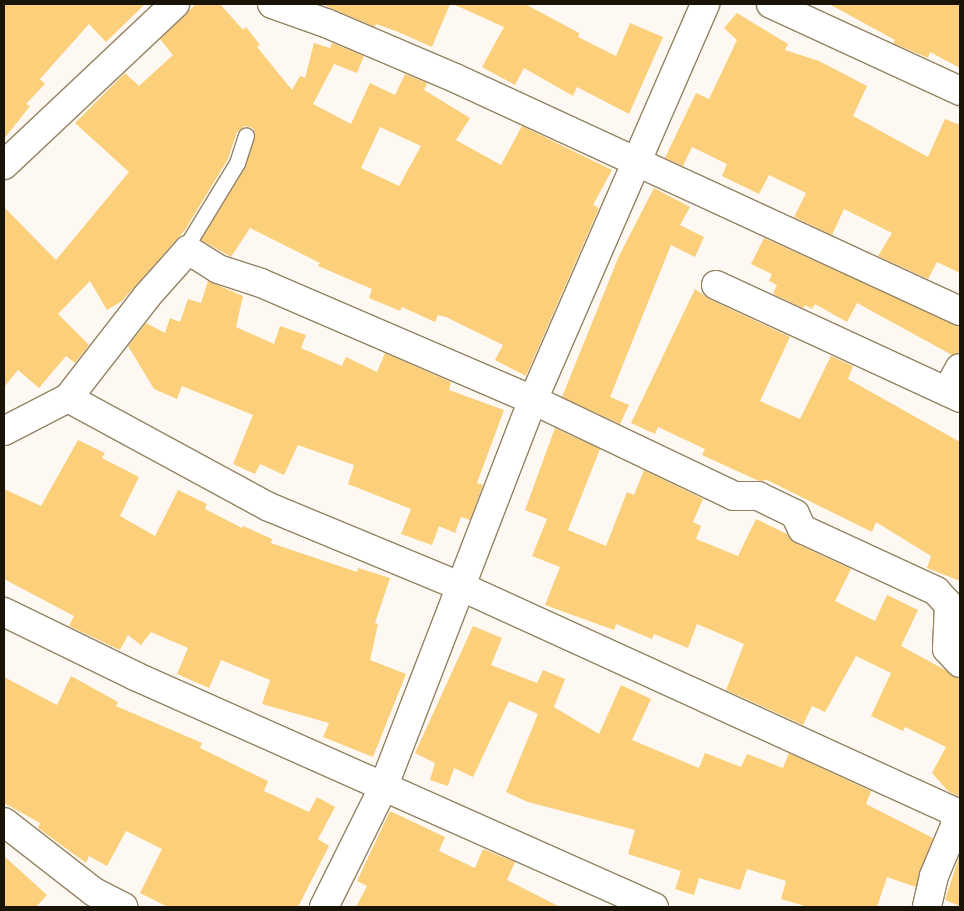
<!DOCTYPE html>
<style>
body{margin:0}
#map{position:relative;width:964px;height:911px;overflow:hidden;background:#fdf9f2;font-family:Inter,sans-serif}
div>[style]{position:absolute}
.building>*{inset:0;background:#fccf7b}
.roads{filter:drop-shadow(1px 0 #948263) drop-shadow(-1px 0 #948263) drop-shadow(0 1px #948263) drop-shadow(0 -1px #948263)}
.lane>*{height:15px;margin:-7.5px;padding:0 7.5px;transform-origin:7.5px;border-radius:7.5px;background:#fff}
.street>*{height:28px;margin:-14px;padding:0 14px;transform-origin:14px;border-radius:14px;background:#fff}
.secondary>*{height:28px;margin:-14px;padding:0 14px;transform-origin:14px;border-radius:14px;background:#fff}
span{translate:-50% -50%;white-space:nowrap;text-align:center;line-height:1.15;-webkit-text-stroke:4px #fff;paint-order:stroke}
.frame{position:absolute;inset:0;border:5px solid #1a1407;pointer-events:none}
</style>
<div id="map">
<div class="building">
<div style="clip-path:polygon(4px 4px,145px 4px,106px 42px,89px 24px,40px 79px,45px 84px,26px 104px,30px 106px,4px 139px)"></div>
<div style="clip-path:polygon(evenodd,196px 4px,220px 4px,243px 30px,246px 27px,260px 45px,257px 47px,292px 90px,300px 76px,305px 78px,314px 43px,330px 48px,332px 43px,364px 56px,357px 73px,334px 64px,313px 104px,351px 124px,370px 83px,395px 95px,405px 74px,427px 83px,424px 90px,470px 118px,456px 140px,501px 165px,522px 126px,612px 170px,593px 205px,599px 208px,526px 376px,495px 360px,503px 345px,446px 317px,438px 315px,435px 322px,402px 307px,400px 311px,369px 298px,372px 289px,318px 266px,320px 263px,250px 228px,231px 257px,201px 240px,246px 166px,255px 134px,253px 128px,245px 126px,237px 132px,228px 159px,185px 230px,122px 301px,107px 310px,90px 281px,58px 314px,89px 345px,75px 363px,66px 356px,39px 388px,18px 370px,4px 387px,4px 207px,56px 260px,129px 172px,75px 123px,125px 73px,139px 86px,173px 55px,160px 39px,196px 4px,380px 127px,421px 146px,399px 186px,361px 168px,380px 127px)"></div>
<div style="clip-path:polygon(326px 4px,450px 4px,432px 47px,396px 31px,376px 24px,375px 27px,326px 6px)"></div>
<div style="clip-path:polygon(453px 4px,525px 4px,579px 33px,578px 37px,616px 56px,630px 23px,663px 37px,629px 114px,577px 87px,573px 96px,524px 68px,515px 85px,482px 67px,504px 27px)"></div>
<div style="clip-path:polygon(829px 4px,960px 4px,960px 68px,930px 52px,928px 58px,893px 43px,895px 40px)"></div>
<div style="clip-path:polygon(737px 13px,788px 44px,785px 50px,819px 61px,867px 86px,853px 116px,928px 157px,945px 119px,960px 125px,960px 273px,937px 262px,928px 279px,878px 256px,892px 233px,844px 209px,832px 235px,794px 217px,806px 193px,769px 175px,759px 194px,722px 176px,727px 164px,692px 147px,683px 166px,665px 158px,696px 93px,709px 99px,737px 40px,724px 28px)"></div>
<div style="clip-path:polygon(654px 188px,690px 207px,680px 225px,704px 237px,695px 257px,671px 245px,610px 397px,629px 405px,620px 424px,562px 397px,619px 256px)"></div>
<div style="clip-path:polygon(764px 238px,960px 326px,960px 352px,952px 355px,857px 303px,847px 322px,815px 304px,812px 309px,805px 305px,803px 308px,773px 294px,777px 285px,769px 281px,772px 274px,751px 264px)"></div>
<div style="clip-path:polygon(208px 281px,243px 296px,236px 327px,274px 344px,280px 326px,306px 335px,301px 348px,342px 366px,346px 357px,377px 372px,385px 353px,451px 382px,449px 390px,504px 410px,477px 483px,483px 485px,470px 520px,461px 517px,455px 533px,439px 526px,432px 545px,401px 534px,411px 509px,348px 484px,354px 465px,298px 445px,284px 475px,260px 464px,255px 474px,233px 464px,253px 415px,182px 386px,177px 399px,154px 389px,128px 346px,146px 323px,165px 333px,170px 318px,180px 322px,188px 299px,201px 303px)"></div>
<div style="clip-path:polygon(695px 289px,709px 299px,790px 337px,760px 401px,800px 419px,831px 356px,853px 366px,848px 379px,960px 442px,960px 581px,927px 568px,931px 556px,876px 522px,872px 532px,767px 480px,759px 481px,702px 455px,705px 449px,658px 427px,655px 434px,631px 423px)"></div>
<div style="clip-path:polygon(555px 428px,600px 449px,568px 530px,606px 546px,627px 492px,634px 495px,644px 470px,703px 499px,693px 522px,701px 526px,696px 539px,738px 556px,756px 519px,787px 534px,795px 543px,851px 569px,835px 601px,875px 621px,887px 595px,918px 610px,901px 646px,960px 678px,960px 797px,948px 791px,932px 773px,946px 747px,905px 727px,903px 731px,871px 716px,891px 673px,856px 656px,825px 712px,812px 706px,803px 725px,726px 690px,744px 644px,697px 624px,688px 648px,654px 634px,652px 639px,616px 624px,614px 630px,545px 605px,560px 567px,532px 556px,547px 519px,525px 510px)"></div>
<div style="clip-path:polygon(78px 440px,105px 453px,102px 458px,139px 477px,120px 516px,155px 536px,178px 490px,207px 504px,205px 509px,242px 528px,243px 526px,272px 539px,271px 543px,357px 572px,358px 568px,390px 578px,375px 623px,378px 624px,370px 660px,406px 674px,373px 757px,323px 737px,329px 723px,262px 704px,270px 680px,221px 660px,209px 688px,177px 674px,188px 648px,151px 632px,141px 645px,128px 635px,120px 650px,69px 626px,74px 616px,4px 579px,4px 489px,41px 506px)"></div>
<div style="clip-path:polygon(473px 626px,502px 638px,491px 665px,537px 683px,543px 670px,565px 679px,554px 707px,599px 734px,621px 685px,651px 699px,632px 740px,699px 768px,705px 753px,741px 767px,747px 754px,783px 768px,789px 753px,871px 791px,866px 804px,933px 838px,916px 887px,887px 877px,877px 907px,808px 907px,781px 899px,786px 881px,747px 869px,740px 890px,699px 878px,694px 895px,675px 889px,681px 871px,628px 854px,635px 830px,528px 802px,506px 792px,538px 714px,509px 701px,473px 777px,454px 768px,448px 786px,430px 780px,435px 763px,415px 753px)"></div>
<div style="clip-path:polygon(71px 676px,118px 702px,116px 706px,202px 743px,200px 748px,268px 781px,264px 791px,309px 812px,317px 797px,335px 807px,318px 839px,329px 846px,298px 907px,168px 907px,140px 893px,162px 849px,126px 831px,107px 866px,89px 856px,86px 863px,38px 828px,40px 823px,4px 803px,4px 677px,57px 705px)"></div>
<div style="clip-path:polygon(390px 811px,445px 837px,439px 851px,475px 868px,483px 849px,515px 862px,507px 880px,560px 907px,356px 907px,367px 886px,357px 881px)"></div>
<div style="clip-path:polygon(960px 854px,960px 906px,945px 900px)"></div>
<div style="clip-path:polygon(4px 856px,47px 895px,36px 907px,4px 907px)"></div>
</div>
<div class="roads">
<div class="lane">
<div style="left:188px;top:250px;width:10px;rotate:-79deg"></div>
<div style="left:190px;top:240px;width:90px;rotate:-58.6deg"></div>
<div style="left:237px;top:163px;width:29px;rotate:-72deg"></div>
</div>
<div class="street">
<div style="left:272px;top:4px;width:57px;rotate:19.4deg"></div>
<div style="left:326px;top:23px;width:140px;rotate:23.1deg"></div>
<div style="left:455px;top:78px;width:556px;rotate:24.77deg"></div>
<div style="left:771px;top:4px;width:208px;rotate:24.7deg"></div>
<div style="left:4px;top:165px;width:235px;rotate:-43.3deg"></div>
<div style="left:716px;top:285px;width:269px;rotate:24.8deg"></div>
<div style="left:947px;top:391px;width:26px;rotate:-61deg"></div>
<div style="left:68px;top:398px;width:229px;rotate:28.5deg"></div>
<div style="left:269px;top:507px;width:209px;rotate:22.5deg"></div>
<div style="left:462px;top:587px;width:542px;rotate:24.53deg"></div>
<div style="left:955px;top:812px;width:14px;rotate:90deg"></div>
<div style="left:955px;top:826px;width:54px;rotate:112.8deg"></div>
<div style="left:934px;top:876px;width:32px;rotate:103deg"></div>
<div style="left:4px;top:431px;width:72px;rotate:-27.3deg"></div>
<div style="left:68px;top:398px;width:129px;rotate:-52.2deg"></div>
<div style="left:147px;top:296px;width:62px;rotate:-48.3deg"></div>
<div style="left:188px;top:250px;width:36px;rotate:32deg"></div>
<div style="left:218px;top:269px;width:45px;rotate:18deg"></div>
<div style="left:261px;top:283px;width:296px;rotate:23.3deg"></div>
<div style="left:533px;top:400px;width:223px;rotate:25.5deg"></div>
<div style="left:734px;top:496px;width:24px"></div>
<div style="left:758px;top:496px;width:41px;rotate:25.9deg"></div>
<div style="left:795px;top:514px;width:17px;rotate:65deg"></div>
<div style="left:802px;top:529px;width:148px;rotate:24.8deg"></div>
<div style="left:936px;top:591px;width:19px;rotate:47deg"></div>
<div style="left:949px;top:605px;width:44px;rotate:92.6deg"></div>
<div style="left:947px;top:649px;width:19px;rotate:47deg"></div>
<div style="left:4px;top:612px;width:146px;rotate:26deg"></div>
<div style="left:135px;top:676px;width:568px;rotate:23.99deg"></div>
<div style="left:4px;top:822px;width:114px;rotate:37.9deg"></div>
<div style="left:94px;top:892px;width:33px;rotate:27deg"></div>
</div>
<div class="secondary">
<div style="left:324px;top:907px;width:133px;rotate:-63.6deg"></div>
<div style="left:383px;top:788px;width:416px;rotate:-68.9deg"></div>
<div style="left:533px;top:400px;width:432px;rotate:-66.5deg"></div>
</div>
</div>
<div class="frame"></div>
</div>
